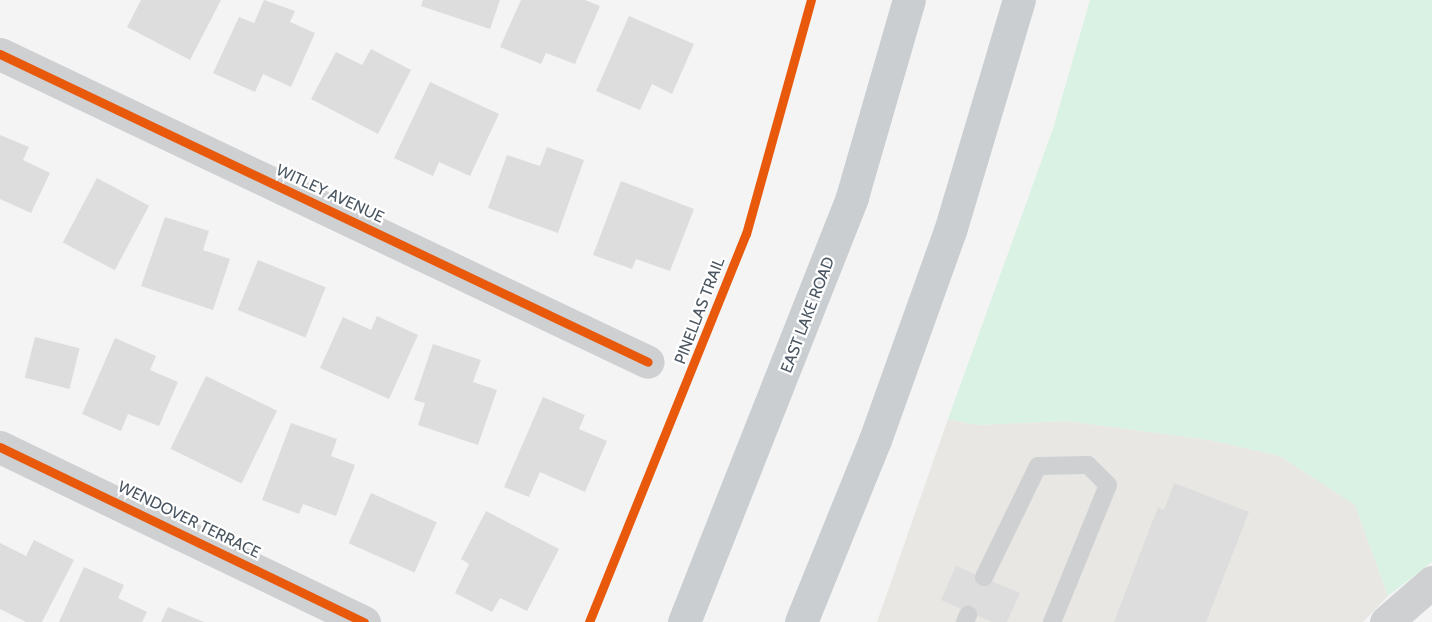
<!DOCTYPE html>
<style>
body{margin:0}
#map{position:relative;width:1432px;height:622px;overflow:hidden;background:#f4f4f4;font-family:Cabin,sans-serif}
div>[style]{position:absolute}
.commercial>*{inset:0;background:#e8e7e3}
.green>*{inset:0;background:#d9f2e3}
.building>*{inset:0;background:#ddddde;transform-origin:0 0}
.service>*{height:18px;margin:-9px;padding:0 9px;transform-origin:9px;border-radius:9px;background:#ced0d2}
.minor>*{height:33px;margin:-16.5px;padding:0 16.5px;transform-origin:16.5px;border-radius:16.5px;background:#ced0d2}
.primary>*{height:33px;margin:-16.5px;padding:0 16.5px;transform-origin:16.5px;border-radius:16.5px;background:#caced1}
.cycleway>*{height:9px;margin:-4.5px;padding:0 4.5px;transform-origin:4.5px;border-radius:4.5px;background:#e8590c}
span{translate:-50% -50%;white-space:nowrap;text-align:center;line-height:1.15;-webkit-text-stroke:4.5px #fff;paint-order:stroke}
.street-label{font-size:16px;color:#4a5661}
</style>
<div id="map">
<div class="commercial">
<div style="clip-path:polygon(948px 419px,977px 425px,1067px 421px,1210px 440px,1280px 456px,1355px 505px,1388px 596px,1363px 622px,877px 622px)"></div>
</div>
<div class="green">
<div style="clip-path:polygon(1090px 0,1432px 0,1432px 562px,1388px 596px,1355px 505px,1280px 456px,1210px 440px,1067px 421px,977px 425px,948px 419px,1053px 129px)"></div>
</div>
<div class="building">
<div style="clip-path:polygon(141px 0,221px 0,190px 60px,127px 27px)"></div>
<div style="clip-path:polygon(264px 0,295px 11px,290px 22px,315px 33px,291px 87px,263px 74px,255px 92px,213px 73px,239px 17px,254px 23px)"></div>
<div style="clip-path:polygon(423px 0,500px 0,490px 29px,421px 6px)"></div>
<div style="clip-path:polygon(521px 0,585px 0,600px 6px,575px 64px,546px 53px,541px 64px,500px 47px)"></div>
<div style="clip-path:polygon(629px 16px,694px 44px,672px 94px,652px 84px,640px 110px,596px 91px)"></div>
<div style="clip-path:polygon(371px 49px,411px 70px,378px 134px,311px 99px,336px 52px,362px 65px)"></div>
<div style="clip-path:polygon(430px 82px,499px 114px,470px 176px,439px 162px,433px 176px,394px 158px)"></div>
<div style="clip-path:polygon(0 135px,29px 147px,23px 160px,50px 173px,31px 213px,0 199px)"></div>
<div style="clip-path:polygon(547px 147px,584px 160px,558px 233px,488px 208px,507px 155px,540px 166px)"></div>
<div style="left:97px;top:178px;width:59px;height:73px;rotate:28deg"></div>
<div style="clip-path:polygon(621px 181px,694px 209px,670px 271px,636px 259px,632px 269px,593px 255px)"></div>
<div style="clip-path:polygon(165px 217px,209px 231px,203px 250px,230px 259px,213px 310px,141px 286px)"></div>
<div style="left:258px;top:260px;width:73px;height:54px;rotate:22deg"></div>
<div style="clip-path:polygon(377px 316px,418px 335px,389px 399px,320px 368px,343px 317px,371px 330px)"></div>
<div style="left:35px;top:337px;width:46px;height:42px;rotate:14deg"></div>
<div style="clip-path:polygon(115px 338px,156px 356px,150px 370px,178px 382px,159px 426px,128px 414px,121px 431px,82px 414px)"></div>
<div style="clip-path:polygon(433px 344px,481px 360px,473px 382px,497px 390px,478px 445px,418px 425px,425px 403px,414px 400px)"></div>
<div style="left:206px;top:376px;width:79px;height:81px;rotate:26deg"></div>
<div style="clip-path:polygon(543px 397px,585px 415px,579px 429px,607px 441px,585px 492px,540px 472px,529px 497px,504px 487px)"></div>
<div style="clip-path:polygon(291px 423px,337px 439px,331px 456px,355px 465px,336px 516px,303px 504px,299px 514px,262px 500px)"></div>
<div style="clip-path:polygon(1174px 483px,1249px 512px,1206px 622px,1114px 622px,1158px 507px,1164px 510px)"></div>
<div style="left:371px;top:493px;width:72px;height:55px;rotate:24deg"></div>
<div style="clip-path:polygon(486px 511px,559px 549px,527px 611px,500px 598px,492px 612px,455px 593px,469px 564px,461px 559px)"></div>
<div style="clip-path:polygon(34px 540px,74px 560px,42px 622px,26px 622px,0 609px,0 543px,26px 556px)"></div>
<div style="clip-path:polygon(956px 566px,1020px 593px,1007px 622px,992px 622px,941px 600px)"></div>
<div style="clip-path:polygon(84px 567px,124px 585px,118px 598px,147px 612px,142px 622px,59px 622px)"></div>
<div style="clip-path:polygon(168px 607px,204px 622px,161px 622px)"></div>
</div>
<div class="service">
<div style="left:984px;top:577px;width:123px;rotate:-64.1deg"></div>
<div style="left:1038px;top:466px;width:50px;rotate:-1.1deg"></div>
<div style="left:1088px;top:465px;width:28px;rotate:45deg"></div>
<div style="left:1108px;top:485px;width:148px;rotate:112.2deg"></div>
<div style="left:965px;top:622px;width:8px;rotate:-67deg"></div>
</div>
<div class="minor">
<div style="left:0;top:54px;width:717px;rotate:25.42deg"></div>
<div style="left:0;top:447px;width:404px;rotate:25.7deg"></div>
<div style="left:1386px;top:622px;width:61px;rotate:-41deg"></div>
</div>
<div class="primary">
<div style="left:684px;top:622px;width:457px;rotate:-68.4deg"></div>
<div style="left:852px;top:197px;width:205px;rotate:-73.9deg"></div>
<div style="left:801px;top:622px;width:196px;rotate:-67.9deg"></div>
<div style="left:875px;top:440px;width:222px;rotate:-70.3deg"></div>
<div style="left:950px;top:231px;width:241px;rotate:-73.4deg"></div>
</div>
<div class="cycleway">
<div style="left:0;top:54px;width:717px;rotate:25.42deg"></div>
<div style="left:0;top:447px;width:404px;rotate:25.7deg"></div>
<div style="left:589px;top:622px;width:419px;rotate:-68deg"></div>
<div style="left:746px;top:234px;width:243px;rotate:-74.5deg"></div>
</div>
<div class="street-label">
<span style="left:330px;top:194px;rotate:25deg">WITLEY AVENUE</span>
<span style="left:700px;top:311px;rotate:-69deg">PINELLAS TRAIL</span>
<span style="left:808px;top:315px;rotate:-69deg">EAST LAKE ROAD</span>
<span style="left:189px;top:520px;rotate:26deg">WENDOVER TERRACE</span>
</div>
</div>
